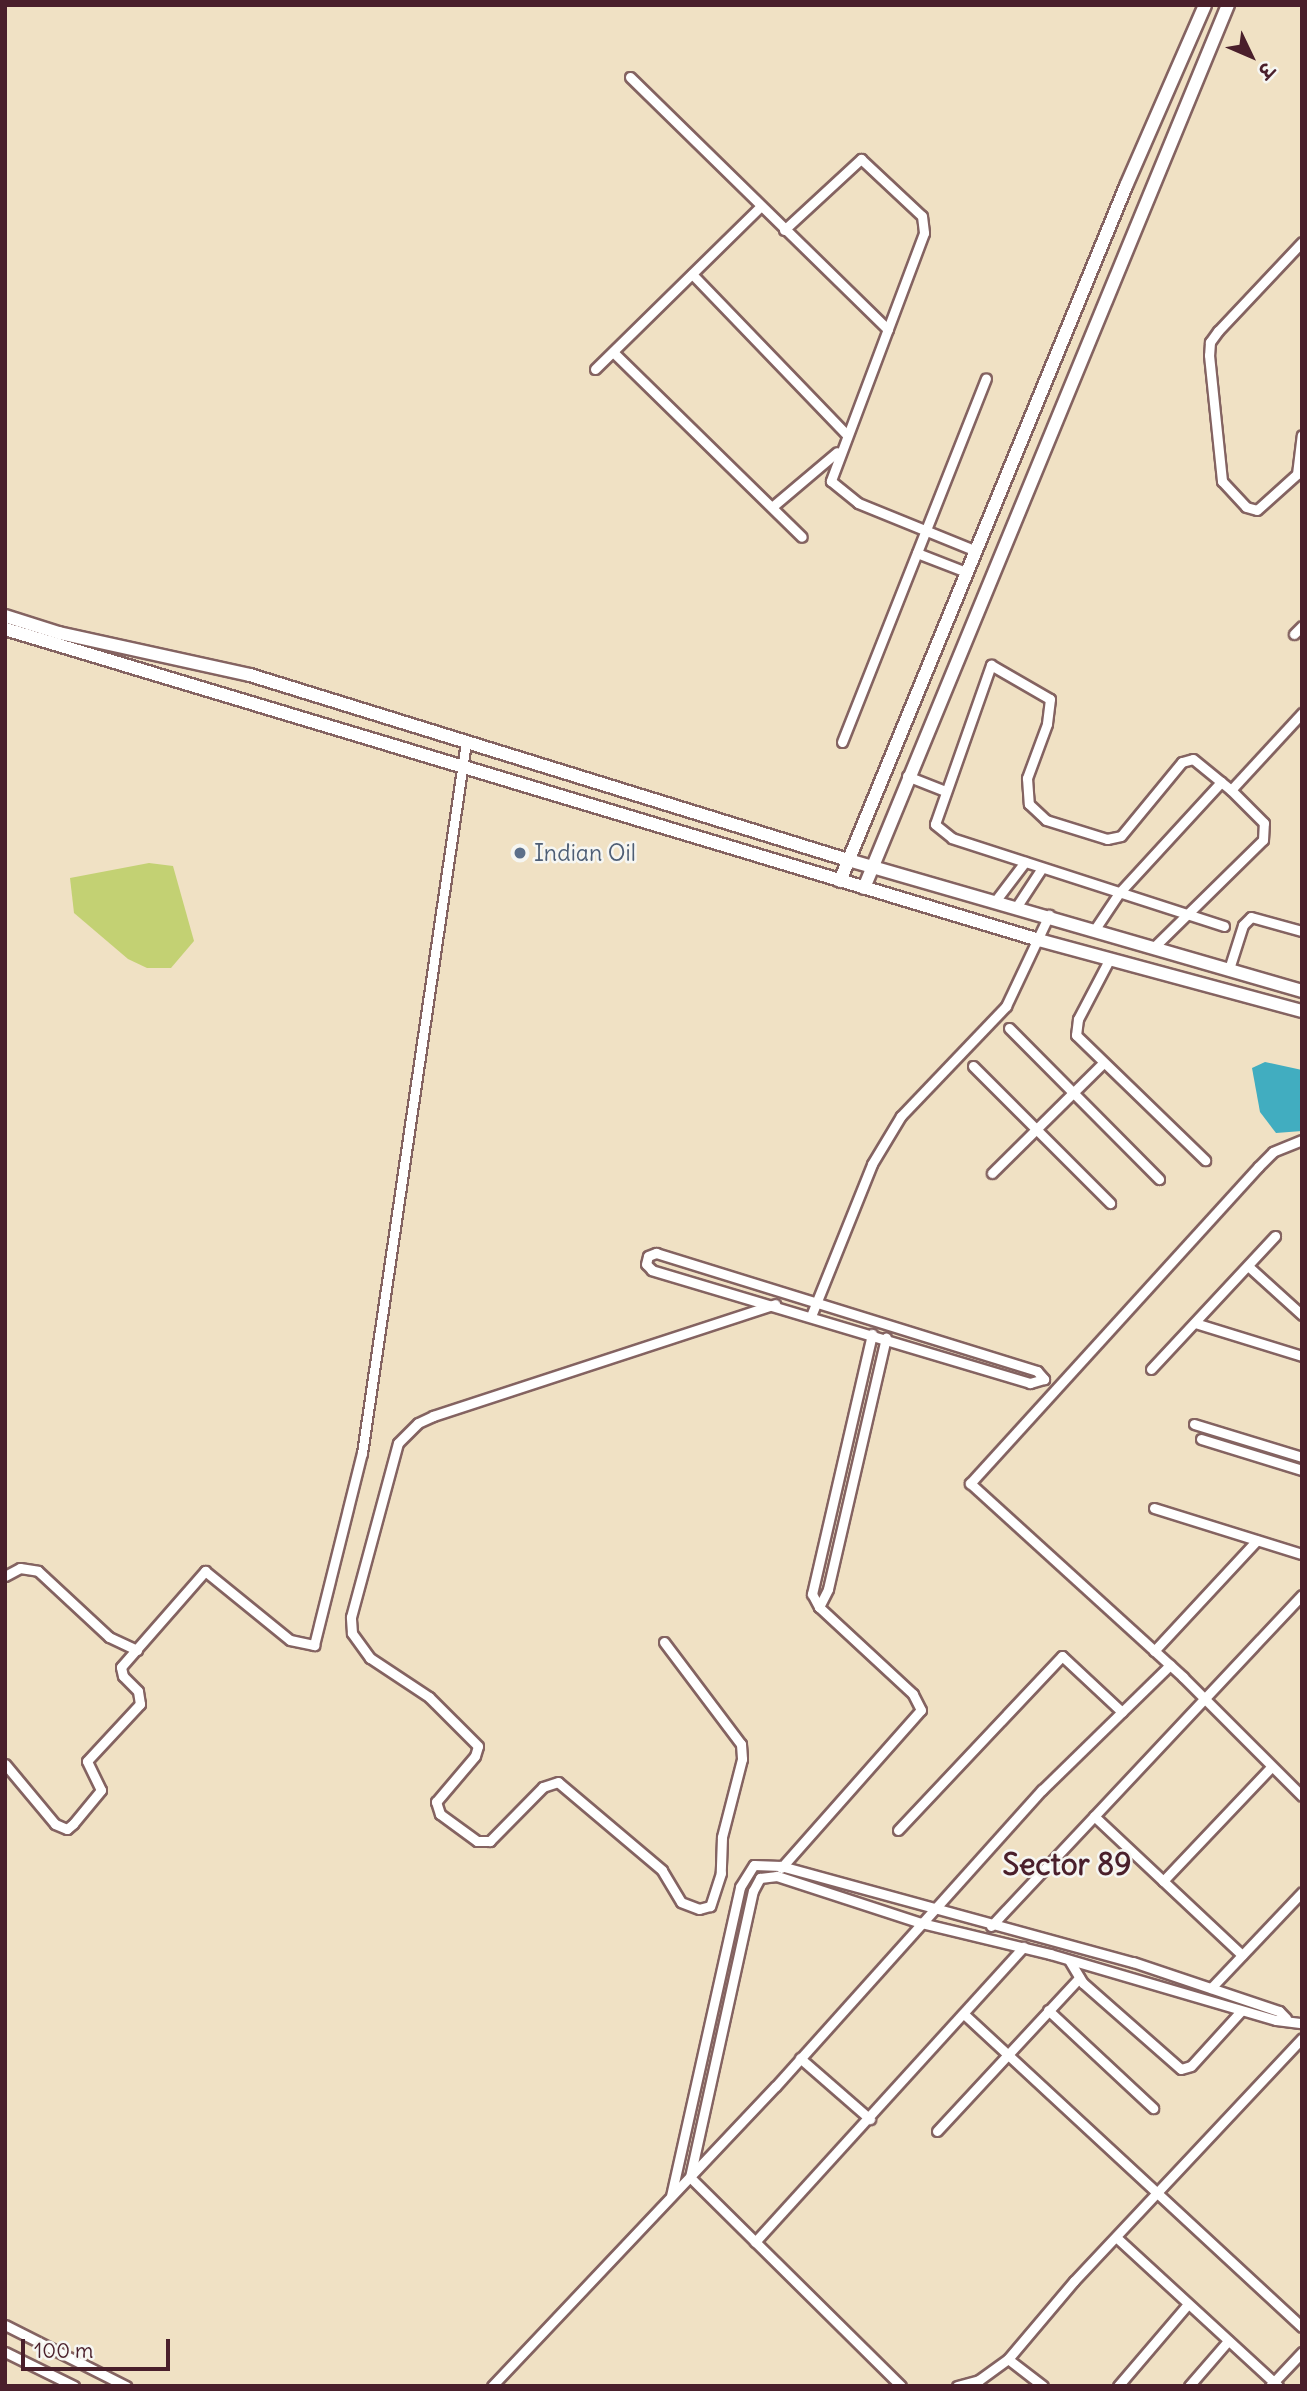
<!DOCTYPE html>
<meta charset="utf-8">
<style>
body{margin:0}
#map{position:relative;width:1307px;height:2391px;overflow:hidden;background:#f0e1c4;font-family:Delius,"Playpen Sans Deva",sans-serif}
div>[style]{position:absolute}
.green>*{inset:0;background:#c3d173}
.water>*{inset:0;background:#41adc0}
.roads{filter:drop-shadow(2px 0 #846361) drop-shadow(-2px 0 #846361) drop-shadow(0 2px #846361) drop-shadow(0 -2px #846361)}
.minor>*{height:9px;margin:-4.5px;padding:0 4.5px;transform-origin:4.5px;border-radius:4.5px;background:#fff}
.tertiary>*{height:12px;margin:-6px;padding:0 6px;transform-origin:6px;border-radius:6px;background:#fff}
.dots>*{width:19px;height:19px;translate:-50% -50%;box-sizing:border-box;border:4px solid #f6f6f2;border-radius:50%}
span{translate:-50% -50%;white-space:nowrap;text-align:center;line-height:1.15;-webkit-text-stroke:5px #f6f6f2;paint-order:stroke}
.service-label{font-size:23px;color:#4e5e75}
.left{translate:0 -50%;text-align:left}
.district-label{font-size:30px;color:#4a1f2b;font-weight:700}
.frame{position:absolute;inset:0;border:7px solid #4a1f2b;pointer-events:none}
.north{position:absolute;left:1216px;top:21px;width:70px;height:70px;-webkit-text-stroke:5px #f6f6f2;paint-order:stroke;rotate:134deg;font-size:19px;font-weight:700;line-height:28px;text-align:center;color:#4a1f2b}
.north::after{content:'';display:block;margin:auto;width:24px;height:32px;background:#4a1f2b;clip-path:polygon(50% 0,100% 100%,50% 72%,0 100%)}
.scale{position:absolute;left:21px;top:2339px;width:149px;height:32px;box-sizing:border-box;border:4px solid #4a1f2b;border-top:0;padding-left:9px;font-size:21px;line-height:24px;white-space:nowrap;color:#4a1f2b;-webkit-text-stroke:5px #f6f6f2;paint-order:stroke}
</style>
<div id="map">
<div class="green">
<div style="clip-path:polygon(149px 863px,173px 866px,194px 941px,171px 968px,147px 968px,128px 959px,74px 913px,70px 878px)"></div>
</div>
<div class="water">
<div style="clip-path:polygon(1265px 1062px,1302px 1070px,1302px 1131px,1276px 1133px,1260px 1112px,1252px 1068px)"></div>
</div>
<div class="roads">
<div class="minor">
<div style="left:630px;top:77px;width:361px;rotate:44.4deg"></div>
<div style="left:784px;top:230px;width:105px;rotate:-42.7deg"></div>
<div style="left:861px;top:159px;width:83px;rotate:43.1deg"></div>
<div style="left:922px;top:216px;width:17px;rotate:83deg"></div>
<div style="left:924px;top:233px;width:265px;rotate:110.6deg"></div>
<div style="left:831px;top:481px;width:35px;rotate:39deg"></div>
<div style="left:858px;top:503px;width:127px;rotate:22.1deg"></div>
<div style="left:1302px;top:242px;width:122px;rotate:133.3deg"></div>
<div style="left:1218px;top:331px;width:14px;rotate:126deg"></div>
<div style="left:1210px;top:342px;width:13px;rotate:94deg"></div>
<div style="left:1209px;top:355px;width:127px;rotate:84.1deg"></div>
<div style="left:1222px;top:481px;width:35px;rotate:47deg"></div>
<div style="left:1246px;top:507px;width:11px;rotate:15deg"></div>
<div style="left:1257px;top:510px;width:54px;rotate:-42deg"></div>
<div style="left:1297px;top:474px;width:39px;rotate:-83deg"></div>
<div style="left:692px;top:274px;width:222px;rotate:46.1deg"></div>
<div style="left:613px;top:352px;width:264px;rotate:44.4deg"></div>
<div style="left:595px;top:369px;width:231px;rotate:-44.5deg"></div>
<div style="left:772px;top:507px;width:85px;rotate:-40.2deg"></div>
<div style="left:917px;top:553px;width:53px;rotate:21.2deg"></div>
<div style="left:1294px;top:634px;width:11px;rotate:-45deg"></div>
<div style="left:842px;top:742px;width:391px;rotate:-68.4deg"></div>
<div style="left:907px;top:776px;width:41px;rotate:21.5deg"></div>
<div style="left:996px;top:900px;width:48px;rotate:-52.7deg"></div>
<div style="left:1017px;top:906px;width:45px;rotate:-56.7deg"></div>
<div style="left:1224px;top:926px;width:286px;rotate:-162.1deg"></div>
<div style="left:952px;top:838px;width:22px;rotate:-141deg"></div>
<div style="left:935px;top:824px;width:169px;rotate:-70.6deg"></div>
<div style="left:991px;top:665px;width:68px;rotate:30deg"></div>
<div style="left:1050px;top:699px;width:25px;rotate:97deg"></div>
<div style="left:1047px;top:724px;width:58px;rotate:110.3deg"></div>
<div style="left:1027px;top:778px;width:26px;rotate:86deg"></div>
<div style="left:1029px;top:804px;width:23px;rotate:43deg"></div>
<div style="left:1046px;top:820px;width:64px;rotate:17.3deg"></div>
<div style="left:1107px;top:839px;width:14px;rotate:-12deg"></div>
<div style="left:1121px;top:836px;width:96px;rotate:-50.5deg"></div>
<div style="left:1182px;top:762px;width:11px;rotate:-15deg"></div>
<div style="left:1193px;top:759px;width:49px;rotate:39.2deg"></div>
<div style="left:1095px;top:929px;width:43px;rotate:-56.3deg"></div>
<div style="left:1119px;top:893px;width:151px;rotate:-47.4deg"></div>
<div style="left:1155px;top:946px;width:151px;rotate:-44.5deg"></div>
<div style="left:1263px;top:840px;width:17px;rotate:-87deg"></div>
<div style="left:1264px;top:823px;width:47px;rotate:-135deg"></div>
<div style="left:1231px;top:790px;width:105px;rotate:-47.3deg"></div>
<div style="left:1109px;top:960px;width:67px;rotate:117.7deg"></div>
<div style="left:1078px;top:1019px;width:16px;rotate:97deg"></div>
<div style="left:1076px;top:1035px;width:180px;rotate:44.1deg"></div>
<div style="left:1229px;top:969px;width:46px;rotate:-72.3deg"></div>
<div style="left:1243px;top:925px;width:11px;rotate:-45deg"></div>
<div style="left:1251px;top:917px;width:53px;rotate:15.4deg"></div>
<div style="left:1009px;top:1028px;width:213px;rotate:45.2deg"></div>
<div style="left:973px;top:1066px;width:194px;rotate:45deg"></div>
<div style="left:1302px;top:1140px;width:31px;rotate:158deg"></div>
<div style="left:1273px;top:1152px;width:21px;rotate:135deg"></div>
<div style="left:1258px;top:1167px;width:428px;rotate:132.3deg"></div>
<div style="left:970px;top:1483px;width:288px;rotate:42.3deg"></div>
<div style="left:1183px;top:1677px;width:168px;rotate:45deg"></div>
<div style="left:992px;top:1173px;width:155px;rotate:-44.7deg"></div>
<div style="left:656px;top:1253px;width:399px;rotate:17.2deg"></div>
<div style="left:1037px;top:1371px;width:11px;rotate:49deg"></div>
<div style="left:1044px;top:1379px;width:15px;rotate:164deg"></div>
<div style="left:1030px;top:1383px;width:395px;rotate:-163.4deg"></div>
<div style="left:652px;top:1270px;width:8px;rotate:-135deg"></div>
<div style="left:646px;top:1264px;width:8px;rotate:-76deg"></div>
<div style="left:648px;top:1256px;width:9px;rotate:-21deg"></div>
<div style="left:1248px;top:1266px;width:73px;rotate:42.2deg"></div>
<div style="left:811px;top:1316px;width:164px;rotate:-68.1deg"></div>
<div style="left:872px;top:1164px;width:56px;rotate:-58.9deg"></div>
<div style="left:901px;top:1116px;width:152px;rotate:-46.3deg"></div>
<div style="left:1006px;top:1006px;width:101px;rotate:-64.7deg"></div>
<div style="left:1195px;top:1323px;width:112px;rotate:17.1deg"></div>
<div style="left:1151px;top:1369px;width:182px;rotate:-47deg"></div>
<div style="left:1194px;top:1424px;width:113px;rotate:17deg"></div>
<div style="left:1201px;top:1439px;width:106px;rotate:17.1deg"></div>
<div style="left:1154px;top:1508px;width:155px;rotate:17.3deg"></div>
<div style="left:5px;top:1576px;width:17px;rotate:-28deg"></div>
<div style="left:20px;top:1568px;width:18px;rotate:9deg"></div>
<div style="left:38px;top:1571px;width:97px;rotate:42.9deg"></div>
<div style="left:109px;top:1637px;width:31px;rotate:25deg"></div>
<div style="left:819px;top:1607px;width:20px;rotate:-63deg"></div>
<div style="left:828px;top:1589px;width:258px;rotate:-77deg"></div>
<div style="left:664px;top:1642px;width:128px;rotate:53deg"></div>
<div style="left:741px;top:1744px;width:15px;rotate:86deg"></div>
<div style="left:742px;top:1759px;width:81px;rotate:104.4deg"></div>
<div style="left:722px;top:1837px;width:36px;rotate:92deg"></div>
<div style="left:721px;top:1873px;width:35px;rotate:108deg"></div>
<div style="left:710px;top:1906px;width:11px;rotate:165deg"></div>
<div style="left:699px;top:1909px;width:19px;rotate:-159deg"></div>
<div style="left:681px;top:1902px;width:37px;rotate:-121deg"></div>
<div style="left:662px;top:1870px;width:136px;rotate:-139.8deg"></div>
<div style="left:558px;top:1782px;width:16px;rotate:162deg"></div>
<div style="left:543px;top:1787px;width:76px;rotate:134.5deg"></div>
<div style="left:490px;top:1841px;width:13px;rotate:180deg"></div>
<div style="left:477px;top:1841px;width:46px;rotate:-143.9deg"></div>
<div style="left:440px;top:1814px;width:13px;rotate:-108deg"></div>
<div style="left:436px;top:1802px;width:60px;rotate:-49.7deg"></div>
<div style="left:475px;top:1756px;width:10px;rotate:-73deg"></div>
<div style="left:478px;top:1746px;width:69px;rotate:-135deg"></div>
<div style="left:429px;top:1697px;width:71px;rotate:-146.5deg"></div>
<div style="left:370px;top:1658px;width:31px;rotate:-126deg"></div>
<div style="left:352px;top:1633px;width:16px;rotate:-94deg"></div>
<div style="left:351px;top:1617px;width:180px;rotate:-74.9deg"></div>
<div style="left:398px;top:1443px;width:28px;rotate:-45deg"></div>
<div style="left:418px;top:1423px;width:17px;rotate:-25deg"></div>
<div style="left:433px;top:1416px;width:360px;rotate:-18.1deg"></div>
<div style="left:1154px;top:1651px;width:151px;rotate:-47.1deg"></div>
<div style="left:5px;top:1764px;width:78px;rotate:50.2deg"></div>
<div style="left:55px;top:1824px;width:13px;rotate:23deg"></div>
<div style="left:67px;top:1829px;width:8px;rotate:-40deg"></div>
<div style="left:73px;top:1824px;width:44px;rotate:-50.5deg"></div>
<div style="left:101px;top:1790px;width:32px;rotate:-116deg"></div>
<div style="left:87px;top:1761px;width:78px;rotate:-47.1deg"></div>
<div style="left:140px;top:1704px;width:13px;rotate:-99deg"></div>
<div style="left:138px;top:1691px;width:21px;rotate:-135deg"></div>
<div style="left:123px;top:1676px;width:9px;rotate:-103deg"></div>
<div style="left:121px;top:1667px;width:128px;rotate:-48.8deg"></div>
<div style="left:205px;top:1571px;width:109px;rotate:39.1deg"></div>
<div style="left:290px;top:1640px;width:25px;rotate:12deg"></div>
<div style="left:314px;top:1645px;width:198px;rotate:-76deg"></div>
<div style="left:362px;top:1453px;width:719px;rotate:-81.68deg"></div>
<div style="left:1094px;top:1816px;width:203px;rotate:43.2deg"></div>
<div style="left:898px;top:1830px;width:239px;rotate:-46.7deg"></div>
<div style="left:1062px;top:1656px;width:82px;rotate:43deg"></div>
<div style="left:781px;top:1868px;width:211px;rotate:-48.5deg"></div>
<div style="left:921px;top:1710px;width:18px;rotate:-117deg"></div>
<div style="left:913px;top:1694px;width:128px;rotate:-137.2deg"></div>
<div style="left:819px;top:1607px;width:15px;rotate:-118deg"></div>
<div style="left:812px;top:1594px;width:267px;rotate:-77deg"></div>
<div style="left:1163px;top:1881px;width:157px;rotate:-46.5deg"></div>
<div style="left:991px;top:1926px;width:454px;rotate:-46.8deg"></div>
<div style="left:1069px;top:1960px;width:27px;rotate:59deg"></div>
<div style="left:1083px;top:1983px;width:130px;rotate:41.3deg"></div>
<div style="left:1181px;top:2069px;width:10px;rotate:-17deg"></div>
<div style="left:1191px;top:2066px;width:74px;rotate:-47.7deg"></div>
<div style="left:1211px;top:1988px;width:132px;rotate:-46.5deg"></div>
<div style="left:1048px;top:2010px;width:144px;rotate:43deg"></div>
<div style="left:965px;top:2015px;width:459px;rotate:42.8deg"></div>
<div style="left:800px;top:2058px;width:93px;rotate:41.1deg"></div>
<div style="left:937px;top:2131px;width:209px;rotate:-47.1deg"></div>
<div style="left:671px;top:2196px;width:317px;rotate:-77.4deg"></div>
<div style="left:740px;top:1887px;width:26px;rotate:-58deg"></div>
<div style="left:754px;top:1865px;width:27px;rotate:2deg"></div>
<div style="left:781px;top:1866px;width:365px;rotate:15.3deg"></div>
<div style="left:1133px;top:1962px;width:154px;rotate:18.6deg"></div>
<div style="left:1279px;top:2011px;width:10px;rotate:45deg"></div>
<div style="left:1116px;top:2237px;width:220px;rotate:42.6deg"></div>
<div style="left:755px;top:2242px;width:399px;rotate:-47.7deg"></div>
<div style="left:5px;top:2325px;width:136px;rotate:26.8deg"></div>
<div style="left:5px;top:2352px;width:77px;rotate:26.2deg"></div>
<div style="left:1008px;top:2359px;width:44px;rotate:37.6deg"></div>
<div style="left:492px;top:2386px;width:413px;rotate:-46.6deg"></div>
<div style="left:776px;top:2086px;width:398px;rotate:-48.1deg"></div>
<div style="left:1042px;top:1790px;width:179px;rotate:-44.3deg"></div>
<div style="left:901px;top:2386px;width:297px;rotate:-135.3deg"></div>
<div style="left:690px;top:2177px;width:293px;rotate:-77.6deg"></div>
<div style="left:753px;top:1891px;width:15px;rotate:-62deg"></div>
<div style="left:760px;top:1878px;width:17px;rotate:-7deg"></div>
<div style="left:777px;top:1876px;width:151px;rotate:18.1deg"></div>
<div style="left:921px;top:1923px;width:133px;rotate:13.5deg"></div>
<div style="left:1050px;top:1954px;width:235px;rotate:16.3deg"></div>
<div style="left:1276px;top:2020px;width:26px;rotate:7deg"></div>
<div style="left:957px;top:2386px;width:23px;rotate:-15deg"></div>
<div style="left:979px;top:2380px;width:36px;rotate:-36deg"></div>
<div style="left:1008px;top:2359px;width:102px;rotate:-49.8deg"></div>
<div style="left:1074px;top:2281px;width:333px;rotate:-46.8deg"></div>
<div style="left:1118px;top:2386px;width:108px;rotate:-49.5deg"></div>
<div style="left:1189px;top:2386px;width:60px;rotate:-49.1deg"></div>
<div style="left:1270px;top:2386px;width:47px;rotate:-46.7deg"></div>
</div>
<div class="tertiary">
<div style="left:5px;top:616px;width:57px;rotate:17.5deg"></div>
<div style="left:59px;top:633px;width:196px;rotate:12.4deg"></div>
<div style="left:250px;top:675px;width:626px;rotate:17.19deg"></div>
<div style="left:848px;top:860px;width:473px;rotate:16.1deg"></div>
<div style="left:5px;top:629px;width:1080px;rotate:16.74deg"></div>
<div style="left:1039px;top:940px;width:272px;rotate:15.1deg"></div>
<div style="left:840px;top:881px;width:752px;rotate:-67.63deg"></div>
<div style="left:1126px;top:186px;width:197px;rotate:-66.4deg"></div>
<div style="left:864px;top:888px;width:955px;rotate:-67.6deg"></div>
</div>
</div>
<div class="dots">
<div style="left:520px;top:853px;background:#5c6f8a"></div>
</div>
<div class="service-label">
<span class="left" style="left:534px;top:853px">Indian Oil</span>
</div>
<div class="district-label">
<span style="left:1067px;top:1864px">Sector 89</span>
</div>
<div class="frame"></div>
<div class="north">उ</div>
<div class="scale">100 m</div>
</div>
